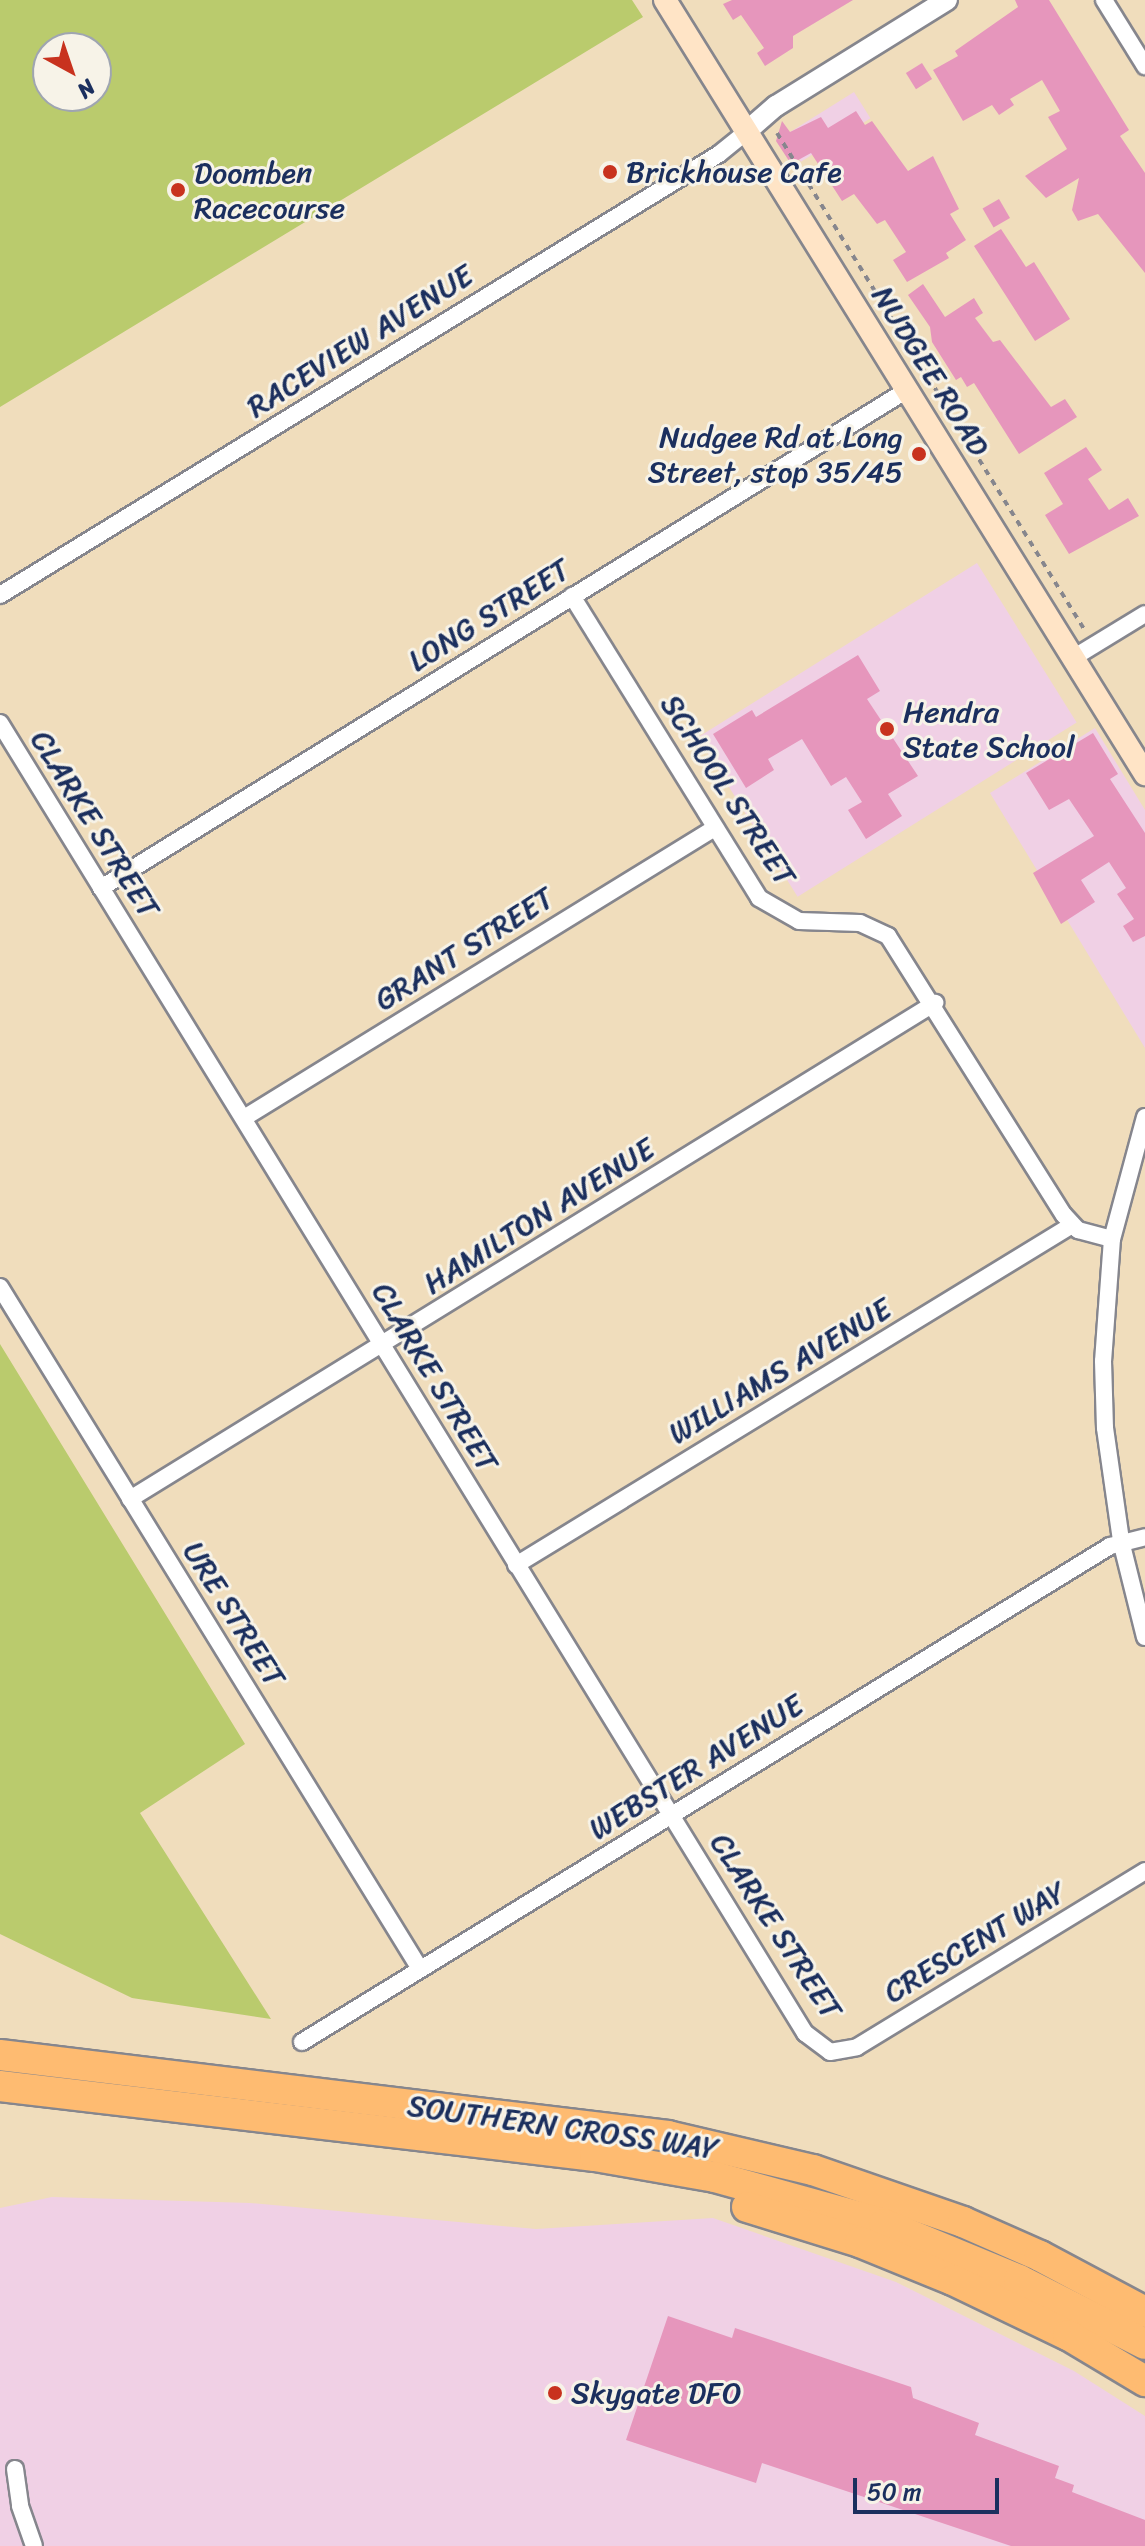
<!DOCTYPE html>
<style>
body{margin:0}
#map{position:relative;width:1145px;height:2546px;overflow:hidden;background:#f0ddbc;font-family:Sriracha,sans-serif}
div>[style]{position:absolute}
.built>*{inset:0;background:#f0d0e5;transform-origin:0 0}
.green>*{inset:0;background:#bacb6d}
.building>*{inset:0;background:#e696bc;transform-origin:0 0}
.path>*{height:4px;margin-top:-2px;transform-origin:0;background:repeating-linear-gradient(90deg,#86868d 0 6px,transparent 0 12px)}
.roads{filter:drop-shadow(2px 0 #86868d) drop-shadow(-2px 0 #86868d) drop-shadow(0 2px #86868d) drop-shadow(0 -2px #86868d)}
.minor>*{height:16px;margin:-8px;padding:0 8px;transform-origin:8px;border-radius:8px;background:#fff}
.tertiary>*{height:20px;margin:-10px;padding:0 10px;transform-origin:10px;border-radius:10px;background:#fff}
.secondary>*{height:22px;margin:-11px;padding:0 11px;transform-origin:11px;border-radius:11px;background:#ffe4c6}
.motorway>*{height:30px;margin:-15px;padding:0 15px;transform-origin:15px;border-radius:15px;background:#febb71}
.dots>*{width:22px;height:22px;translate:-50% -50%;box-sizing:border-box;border:4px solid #f7f3e8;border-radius:50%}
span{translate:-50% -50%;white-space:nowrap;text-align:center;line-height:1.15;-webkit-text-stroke:6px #f7f3e8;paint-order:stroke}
.poi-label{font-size:30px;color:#1b2f5e}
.left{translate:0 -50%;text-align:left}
.right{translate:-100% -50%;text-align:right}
.street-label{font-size:30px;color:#1b2f5e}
.north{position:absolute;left:32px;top:32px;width:80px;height:80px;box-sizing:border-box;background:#f7f3e8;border:2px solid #9fa5b1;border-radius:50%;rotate:140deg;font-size:22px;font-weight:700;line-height:32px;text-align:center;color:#1b2f5e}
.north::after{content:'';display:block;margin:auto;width:28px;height:36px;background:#c8321e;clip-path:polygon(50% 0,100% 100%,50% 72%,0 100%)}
.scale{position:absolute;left:853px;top:2478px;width:146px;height:36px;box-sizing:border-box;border:4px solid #1b2f5e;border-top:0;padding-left:10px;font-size:24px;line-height:28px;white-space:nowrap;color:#1b2f5e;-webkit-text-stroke:6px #f7f3e8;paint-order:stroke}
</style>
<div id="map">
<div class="built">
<div style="left:854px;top:92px;width:31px;height:82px;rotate:58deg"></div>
<div style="left:977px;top:563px;width:188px;height:329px;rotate:58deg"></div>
<div style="clip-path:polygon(1095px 728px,1145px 810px,1145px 1048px,990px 793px)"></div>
<div style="clip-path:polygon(52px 2197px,250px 2203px,536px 2229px,713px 2218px,896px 2282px,1074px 2371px,1145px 2416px,1145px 2546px,0 2546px,0 2208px)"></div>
</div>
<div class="green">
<div style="clip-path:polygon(evenodd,0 0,632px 0,643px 17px,0 407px,0 0,48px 48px,96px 48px,96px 96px,48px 96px,48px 48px)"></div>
<div style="clip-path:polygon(0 1344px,245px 1744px,140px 1813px,271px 2019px,132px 1998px,0 1934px)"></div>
</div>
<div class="building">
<div style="clip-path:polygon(732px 0,853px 0,793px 36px,793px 48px,765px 66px,757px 53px,764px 48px,741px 15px,733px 20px,723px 4px)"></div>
<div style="clip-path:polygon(1015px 0,1049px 0,1129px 130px,1120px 136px,1145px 173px,1145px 273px,1098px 214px,1078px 221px,1072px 210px,1079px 178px,1046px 198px,1025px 176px,1067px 149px,1048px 117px,1060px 111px,1042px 80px,1010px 99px,1014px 105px,999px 115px,992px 105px,963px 121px,933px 70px,958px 56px,955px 51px,1018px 7px)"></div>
<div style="left:922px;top:63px;width:19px;height:19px;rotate:58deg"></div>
<div style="clip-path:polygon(856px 111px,865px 125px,872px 121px,908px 171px,933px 156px,959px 209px,950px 214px,966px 240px,946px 253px,949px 258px,907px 282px,893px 260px,906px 252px,885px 220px,877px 224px,854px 194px,842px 201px,811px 153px,791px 164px,776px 141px,782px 121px,790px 132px,821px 117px,828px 128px)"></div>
<div style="left:999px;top:199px;width:22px;height:19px;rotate:60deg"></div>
<div style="clip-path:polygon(1001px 229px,1026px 267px,1034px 262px,1070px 319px,1035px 341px,974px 246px)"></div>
<div style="clip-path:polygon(923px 284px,945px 317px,974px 298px,983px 313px,975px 318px,993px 342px,1000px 340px,1051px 407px,1065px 399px,1077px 417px,1019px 454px,974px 383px,967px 387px,961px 377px,956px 380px,932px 342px,930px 327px,908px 295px)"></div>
<div style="clip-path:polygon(1086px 447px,1102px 470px,1088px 479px,1109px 510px,1128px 498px,1139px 516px,1069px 554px,1045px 515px,1063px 504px,1044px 473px)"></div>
<div style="clip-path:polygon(858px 655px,880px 691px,867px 699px,918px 776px,888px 794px,902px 816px,866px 839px,848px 810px,862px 802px,846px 777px,831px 786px,802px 739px,768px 759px,774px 770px,746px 788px,713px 734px,752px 710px,756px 717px)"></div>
<div style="clip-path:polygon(1093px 733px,1118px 774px,1110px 779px,1145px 833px,1145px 936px,1133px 942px,1123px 926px,1134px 919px,1117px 894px,1126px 888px,1109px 862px,1081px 880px,1095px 902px,1061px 924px,1033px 873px,1094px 836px,1069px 799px,1049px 810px,1026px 773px)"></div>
<div style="clip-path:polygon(668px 2316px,732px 2338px,735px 2328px,911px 2387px,913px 2398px,979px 2423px,975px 2435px,1059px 2466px,1055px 2478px,1074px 2485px,1072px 2492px,1145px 2520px,1145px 2546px,1011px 2546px,762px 2463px,756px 2483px,626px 2440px)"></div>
</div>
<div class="path">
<div style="left:777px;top:133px;width:583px;rotate:58.24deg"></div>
</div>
<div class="roads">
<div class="minor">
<div style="left:1104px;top:0;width:78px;rotate:58.2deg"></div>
<div style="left:0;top:595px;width:843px;rotate:-31.52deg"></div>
<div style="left:719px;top:154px;width:36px;rotate:-39deg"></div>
<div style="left:572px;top:596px;width:355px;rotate:58.2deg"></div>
<div style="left:759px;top:898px;width:46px;rotate:29.9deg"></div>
<div style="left:799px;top:921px;width:61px;rotate:1.9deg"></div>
<div style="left:860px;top:923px;width:31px;rotate:25deg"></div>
<div style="left:888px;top:936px;width:330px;rotate:57.8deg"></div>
<div style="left:1064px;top:1215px;width:21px;rotate:47deg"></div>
<div style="left:1078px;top:1230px;width:35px;rotate:15deg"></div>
<div style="left:1073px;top:658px;width:84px;rotate:-31.4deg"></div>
<div style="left:0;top:723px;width:1538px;rotate:58.43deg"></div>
<div style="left:805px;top:2033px;width:31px;rotate:37deg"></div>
<div style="left:830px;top:2052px;width:27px;rotate:-10deg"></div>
<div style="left:857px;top:2047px;width:338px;rotate:-31.4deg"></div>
<div style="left:101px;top:888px;width:947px;rotate:-31.71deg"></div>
<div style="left:1145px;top:1117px;width:126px;rotate:105.1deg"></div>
<div style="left:1112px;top:1239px;width:122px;rotate:94.2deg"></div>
<div style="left:1103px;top:1361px;width:67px;rotate:88.3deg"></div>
<div style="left:1105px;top:1428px;width:114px;rotate:81.9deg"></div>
<div style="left:1121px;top:1541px;width:99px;rotate:76deg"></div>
<div style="left:244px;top:1118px;width:551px;rotate:-31.64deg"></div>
<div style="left:0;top:1287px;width:801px;rotate:58.37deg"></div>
<div style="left:130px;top:1499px;width:946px;rotate:-31.64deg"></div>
<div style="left:516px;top:1565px;width:652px;rotate:-31.45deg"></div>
<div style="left:302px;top:2042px;width:948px;rotate:-31.54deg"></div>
<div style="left:1110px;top:1546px;width:36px;rotate:-14deg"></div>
<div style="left:15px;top:2469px;width:37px;rotate:82deg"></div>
<div style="left:20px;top:2506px;width:42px;rotate:70.7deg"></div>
</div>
<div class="tertiary">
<div style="left:747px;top:131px;width:38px;rotate:-41deg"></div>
<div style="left:776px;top:106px;width:201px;rotate:-31.8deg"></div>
</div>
<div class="secondary">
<div style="left:665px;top:0;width:911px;rotate:58.19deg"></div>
</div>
<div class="motorway">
<div style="left:0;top:2055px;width:673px;rotate:6.91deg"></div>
<div style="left:668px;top:2136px;width:149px;rotate:13.2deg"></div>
<div style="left:813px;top:2170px;width:159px;rotate:19.1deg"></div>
<div style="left:963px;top:2222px;width:84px;rotate:23.8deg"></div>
<div style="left:1040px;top:2256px;width:119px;rotate:28.1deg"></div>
<div style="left:0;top:2086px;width:599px;rotate:6.71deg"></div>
<div style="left:595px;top:2156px;width:122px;rotate:9.9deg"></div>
<div style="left:715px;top:2177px;width:175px;rotate:15.5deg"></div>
<div style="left:884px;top:2224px;width:146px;rotate:22.5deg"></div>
<div style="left:1019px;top:2280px;width:141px;rotate:26.9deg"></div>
<div style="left:747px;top:2207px;width:118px;rotate:17.2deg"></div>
<div style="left:860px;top:2242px;width:100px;rotate:22.2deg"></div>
<div style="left:953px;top:2280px;width:127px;rotate:25.6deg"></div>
<div style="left:1068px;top:2335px;width:90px;rotate:30.9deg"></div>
</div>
</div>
<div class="dots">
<div style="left:610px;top:172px;background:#c8321e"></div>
<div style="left:178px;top:190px;background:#c8321e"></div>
<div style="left:919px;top:454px;background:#c8321e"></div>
<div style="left:887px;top:729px;background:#c8321e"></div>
<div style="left:555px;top:2393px;background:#c8321e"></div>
</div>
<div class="poi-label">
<span class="left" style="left:626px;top:172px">Brickhouse Cafe</span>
<span class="left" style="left:194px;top:190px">Doomben<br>Racecourse</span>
<span class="right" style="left:903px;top:454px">Nudgee Rd at Long<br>Street, stop 35/45</span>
<span class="left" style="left:903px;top:729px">Hendra<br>State School</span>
<span class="left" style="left:571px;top:2393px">Skygate DFO</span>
</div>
<div class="street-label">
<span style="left:360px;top:341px;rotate:-32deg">RACEVIEW AVENUE</span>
<span style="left:931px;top:371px;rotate:58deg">NUDGEE ROAD</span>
<span style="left:489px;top:615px;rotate:-32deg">LONG STREET</span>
<span style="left:728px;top:790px;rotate:57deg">SCHOOL STREET</span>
<span style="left:95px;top:824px;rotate:58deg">CLARKE STREET</span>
<span style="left:464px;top:949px;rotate:-32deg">GRANT STREET</span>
<span style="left:539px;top:1216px;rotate:-32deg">HAMILTON AVENUE</span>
<span style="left:780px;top:1371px;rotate:-31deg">WILLIAMS AVENUE</span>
<span style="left:435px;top:1377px;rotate:59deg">CLARKE STREET</span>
<span style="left:234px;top:1614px;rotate:58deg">URE STREET</span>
<span style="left:696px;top:1767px;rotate:-32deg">WEBSTER AVENUE</span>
<span style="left:776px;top:1926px;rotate:57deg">CLARKE STREET</span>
<span style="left:975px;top:1942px;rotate:-31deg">CRESCENT WAY</span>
<span style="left:563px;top:2127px;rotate:8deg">SOUTHERN CROSS WAY</span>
</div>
<div class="north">N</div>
<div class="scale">50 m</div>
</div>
